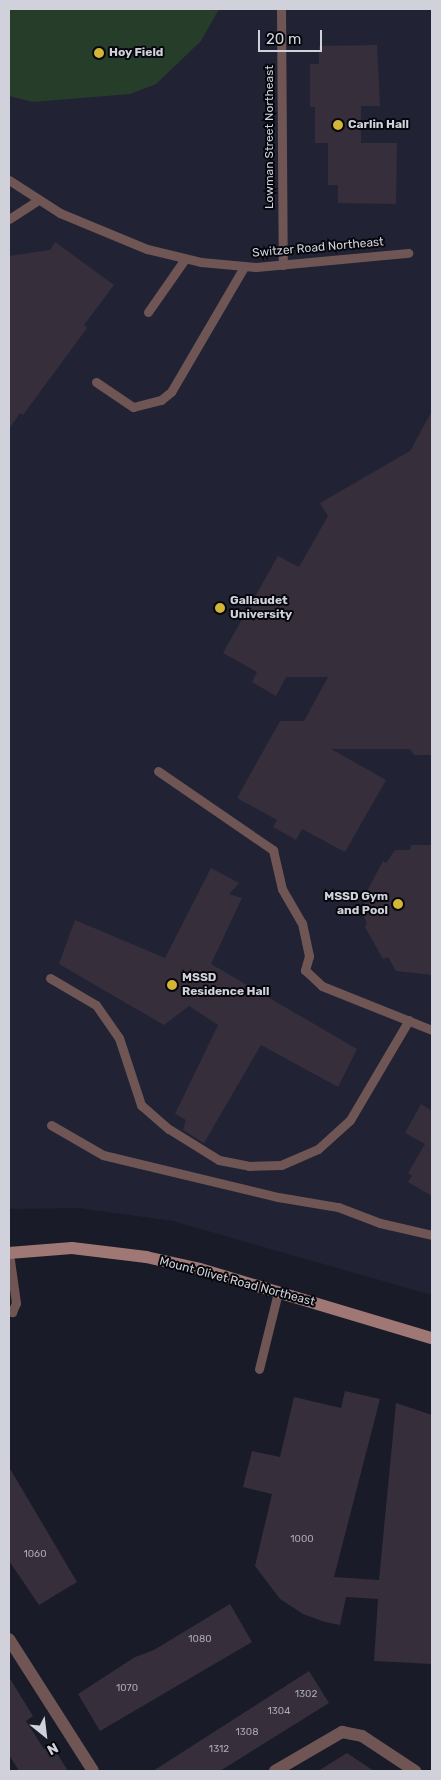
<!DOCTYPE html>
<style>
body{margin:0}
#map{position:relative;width:441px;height:1780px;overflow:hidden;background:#1a1b28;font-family:Rubik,sans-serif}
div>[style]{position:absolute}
.built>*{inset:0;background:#212335}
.green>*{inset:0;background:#253d29}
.building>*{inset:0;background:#362e3a}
.lane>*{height:9px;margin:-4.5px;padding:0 4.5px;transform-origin:4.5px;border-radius:4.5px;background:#6f5655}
.street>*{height:12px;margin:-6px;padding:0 6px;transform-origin:6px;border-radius:6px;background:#6f5655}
.secondary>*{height:12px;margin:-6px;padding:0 6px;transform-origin:6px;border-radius:6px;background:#9f7775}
.dots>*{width:14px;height:14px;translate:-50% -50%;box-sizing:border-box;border:2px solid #06070c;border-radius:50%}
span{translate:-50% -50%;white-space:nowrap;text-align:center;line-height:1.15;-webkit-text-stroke:4px #06070c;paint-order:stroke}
.number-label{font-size:10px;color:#aaa8b2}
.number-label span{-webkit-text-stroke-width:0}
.poi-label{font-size:12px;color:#d0d1da;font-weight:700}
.left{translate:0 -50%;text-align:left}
.right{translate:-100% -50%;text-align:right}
.street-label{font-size:12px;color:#d0d1da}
.frame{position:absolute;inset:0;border:10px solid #d0d1da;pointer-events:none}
.north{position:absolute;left:20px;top:1710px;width:50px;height:50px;-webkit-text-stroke:4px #06070c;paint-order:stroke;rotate:151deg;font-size:14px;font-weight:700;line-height:20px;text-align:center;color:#d0d1da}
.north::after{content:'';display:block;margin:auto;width:18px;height:22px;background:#d0d1da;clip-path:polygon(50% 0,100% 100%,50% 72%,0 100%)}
.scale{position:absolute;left:258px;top:30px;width:64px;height:22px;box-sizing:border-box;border:2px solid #d0d1da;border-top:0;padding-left:6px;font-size:15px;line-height:18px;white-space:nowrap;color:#d0d1da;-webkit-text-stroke:4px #06070c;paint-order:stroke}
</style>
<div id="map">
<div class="built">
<div style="clip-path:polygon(9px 9px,432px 9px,432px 1295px,173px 1221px,79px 1208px,9px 1209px)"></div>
</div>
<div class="green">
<div style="clip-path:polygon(9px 9px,219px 9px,201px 41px,156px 84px,130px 94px,33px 102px,9px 96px)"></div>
</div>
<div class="building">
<div style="clip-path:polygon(377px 45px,380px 106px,361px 106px,361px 143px,397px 143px,396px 204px,338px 203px,338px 185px,328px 185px,328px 143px,315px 143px,315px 107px,310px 107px,310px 64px,319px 64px,319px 46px)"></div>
<div style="clip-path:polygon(55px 242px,114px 285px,84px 325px,87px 328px,23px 415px,20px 413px,9px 429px,9px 256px,50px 250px)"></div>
<div style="clip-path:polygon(432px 411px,432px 755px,414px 755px,410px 749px,331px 749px,386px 780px,345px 852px,302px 829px,296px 840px,273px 827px,277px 820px,237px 798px,280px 721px,304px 721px,328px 677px,286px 677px,276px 696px,252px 682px,257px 672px,223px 653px,278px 556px,299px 567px,328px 516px,320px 503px,410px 451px)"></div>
<div style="clip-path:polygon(411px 845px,432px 845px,432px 975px,396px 971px,388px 957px,383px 959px,365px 927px,367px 923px,361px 910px,368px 897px,366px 893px,383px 861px,386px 863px,395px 850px,410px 850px)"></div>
<div style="clip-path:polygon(211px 868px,239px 883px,229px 894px,242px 898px,211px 964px,357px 1049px,338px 1087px,261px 1045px,204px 1143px,183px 1130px,186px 1120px,175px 1114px,218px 1025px,189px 1006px,164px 1025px,59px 964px,75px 920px,165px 958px)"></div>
<div style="clip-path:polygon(421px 1104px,432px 1111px,432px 1196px,408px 1182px,412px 1176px,408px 1173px,425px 1144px,405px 1133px)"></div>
<div style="clip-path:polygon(345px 1391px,380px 1399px,334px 1577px,379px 1580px,396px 1403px,432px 1415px,432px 1664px,374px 1661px,378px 1599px,346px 1597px,340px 1625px,325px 1622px,303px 1614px,280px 1599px,255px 1566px,272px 1494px,243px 1487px,252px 1451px,280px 1457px,294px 1397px,341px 1408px)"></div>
<div style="clip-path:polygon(9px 1467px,77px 1582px,39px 1605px,9px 1561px)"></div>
<div style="clip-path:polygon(230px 1604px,252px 1642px,100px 1731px,78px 1694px,135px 1657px,154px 1650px)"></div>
<div style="clip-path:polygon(309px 1671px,329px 1703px,220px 1771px,153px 1771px)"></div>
<div style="clip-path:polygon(9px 1677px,33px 1716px,26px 1721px,44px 1749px,51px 1744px,68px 1771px,19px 1771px,9px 1755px)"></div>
<div style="clip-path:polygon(347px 1753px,374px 1771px,318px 1771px)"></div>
</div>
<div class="lane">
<div style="left:281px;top:9px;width:256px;rotate:89.6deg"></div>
<div style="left:9px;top:180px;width:61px;rotate:32.9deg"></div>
<div style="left:60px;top:213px;width:94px;rotate:22.5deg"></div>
<div style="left:147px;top:249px;width:56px;rotate:13.5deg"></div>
<div style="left:201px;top:262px;width:55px;rotate:5.2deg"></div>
<div style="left:256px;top:267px;width:153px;rotate:-5.3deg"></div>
<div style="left:9px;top:219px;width:35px;rotate:-33deg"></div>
<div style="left:148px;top:312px;width:65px;rotate:-55.1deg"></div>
<div style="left:96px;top:382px;width:45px;rotate:34deg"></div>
<div style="left:133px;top:407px;width:29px;rotate:-14deg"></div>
<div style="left:161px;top:400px;width:13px;rotate:-39deg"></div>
<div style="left:171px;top:392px;width:145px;rotate:-59.7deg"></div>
<div style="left:158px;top:771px;width:140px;rotate:34.5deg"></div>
<div style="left:273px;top:850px;width:40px;rotate:77deg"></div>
<div style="left:282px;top:889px;width:39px;rotate:60deg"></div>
<div style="left:302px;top:923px;width:34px;rotate:78deg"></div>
<div style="left:309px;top:956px;width:15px;rotate:106deg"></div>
<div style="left:305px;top:970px;width:23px;rotate:43deg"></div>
<div style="left:322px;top:986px;width:118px;rotate:21.8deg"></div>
<div style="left:50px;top:978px;width:53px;rotate:30.4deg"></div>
<div style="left:96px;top:1005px;width:40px;rotate:55.1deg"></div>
<div style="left:119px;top:1038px;width:71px;rotate:71.8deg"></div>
<div style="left:141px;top:1105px;width:37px;rotate:41deg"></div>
<div style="left:169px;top:1129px;width:59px;rotate:31.8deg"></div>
<div style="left:219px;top:1160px;width:31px;rotate:11deg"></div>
<div style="left:249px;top:1166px;width:32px;rotate:-2deg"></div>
<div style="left:281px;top:1165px;width:40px;rotate:-23.4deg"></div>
<div style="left:318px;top:1149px;width:43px;rotate:-42.2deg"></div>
<div style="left:350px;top:1120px;width:116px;rotate:-59.5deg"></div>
<div style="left:51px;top:1125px;width:60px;rotate:30deg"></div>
<div style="left:103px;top:1155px;width:180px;rotate:13.5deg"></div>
<div style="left:278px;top:1197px;width:61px;rotate:9.5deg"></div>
<div style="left:338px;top:1207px;width:45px;rotate:20.9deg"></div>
<div style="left:380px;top:1223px;width:53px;rotate:13deg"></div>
<div style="left:9px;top:1310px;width:4px;rotate:34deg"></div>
<div style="left:12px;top:1312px;width:10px;rotate:-66deg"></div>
<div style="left:16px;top:1303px;width:50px;rotate:-98deg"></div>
<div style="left:259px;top:1369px;width:79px;rotate:-76.1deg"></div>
</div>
<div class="street">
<div style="left:9px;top:1639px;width:156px;rotate:57.5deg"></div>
<div style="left:275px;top:1771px;width:78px;rotate:-30.2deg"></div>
<div style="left:342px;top:1732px;width:20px;rotate:11deg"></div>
<div style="left:362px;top:1736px;width:64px;rotate:33.4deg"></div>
</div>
<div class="secondary">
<div style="left:9px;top:1253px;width:63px;rotate:-4.5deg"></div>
<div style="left:72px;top:1248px;width:75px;rotate:6.9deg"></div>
<div style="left:146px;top:1257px;width:55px;rotate:12.5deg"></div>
<div style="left:200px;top:1269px;width:242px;rotate:16.6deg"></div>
</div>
<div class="dots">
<div style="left:99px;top:53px;background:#d4b535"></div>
<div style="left:338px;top:125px;background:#d4b535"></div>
<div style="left:220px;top:608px;background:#d4b535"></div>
<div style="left:398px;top:904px;background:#d4b535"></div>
<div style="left:172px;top:985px;background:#d4b535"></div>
</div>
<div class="number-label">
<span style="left:302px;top:1540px">1000</span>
<span style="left:35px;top:1555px">1060</span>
<span style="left:200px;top:1640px">1080</span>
<span style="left:127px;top:1689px">1070</span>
<span style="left:306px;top:1695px">1302</span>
<span style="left:279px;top:1712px">1304</span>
<span style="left:247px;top:1733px">1308</span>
<span style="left:219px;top:1750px">1312</span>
</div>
<div class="poi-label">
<span class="left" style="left:109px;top:53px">Hoy Field</span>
<span class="left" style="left:348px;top:125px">Carlin Hall</span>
<span class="left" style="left:230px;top:608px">Gallaudet<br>University</span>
<span class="right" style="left:388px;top:904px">MSSD Gym<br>and Pool</span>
<span class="left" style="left:182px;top:985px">MSSD<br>Residence Hall</span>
</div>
<div class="street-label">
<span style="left:270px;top:137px;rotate:-90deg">Lowman Street Northeast</span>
<span style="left:318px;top:248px;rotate:-5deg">Switzer Road Northeast</span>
<span style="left:237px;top:1282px;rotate:15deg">Mount Olivet Road Northeast</span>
</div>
<div class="frame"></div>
<div class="north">N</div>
<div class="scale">20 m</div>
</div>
